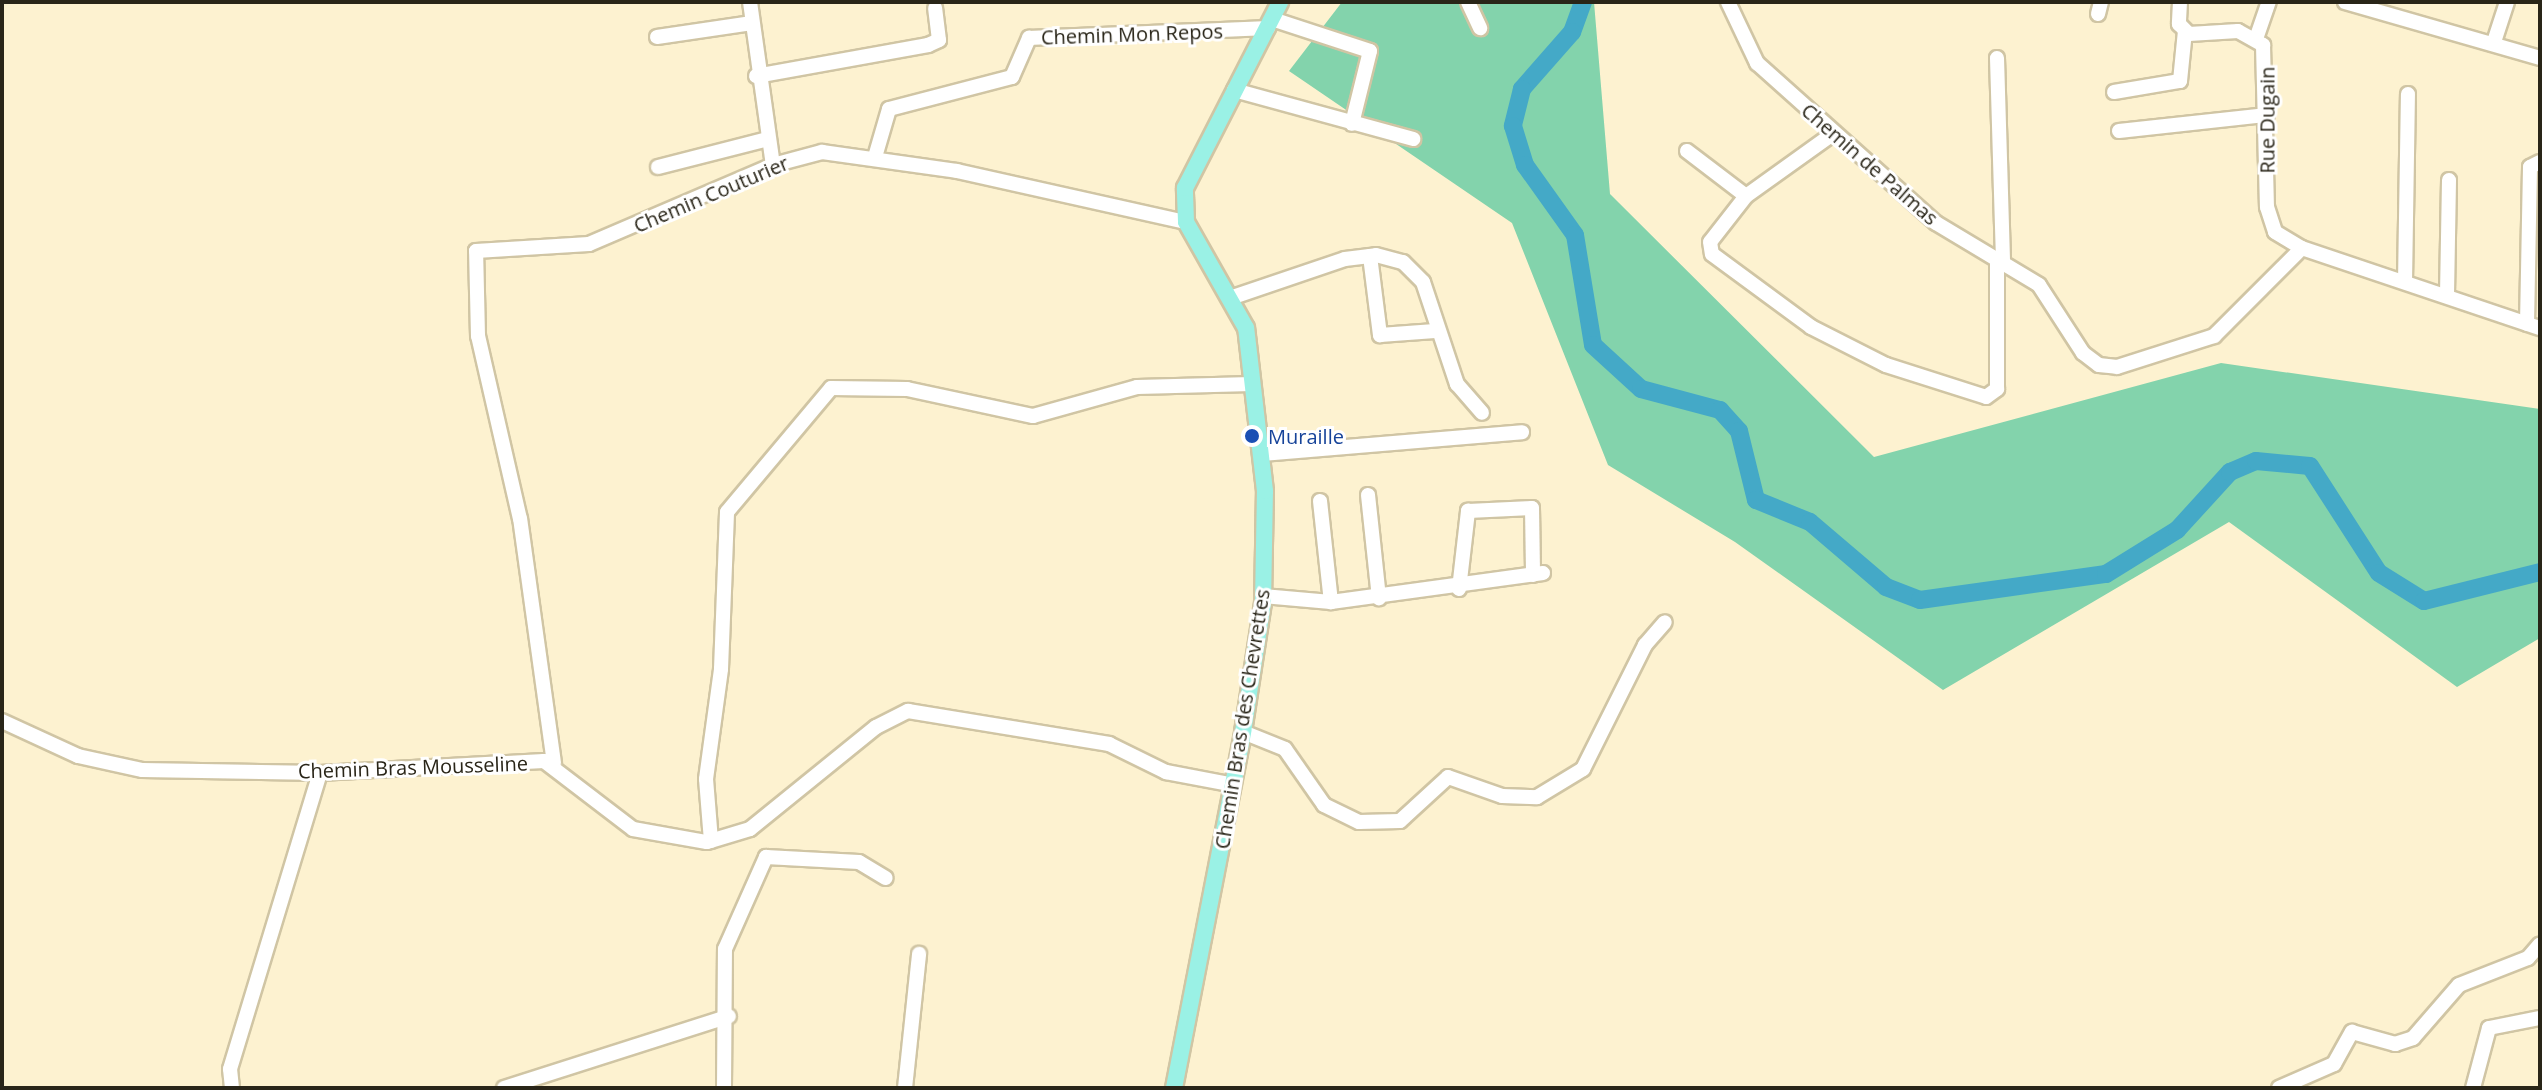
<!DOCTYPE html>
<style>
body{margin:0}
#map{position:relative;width:2542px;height:1090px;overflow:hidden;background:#fdf2d0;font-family:"Open Sans",sans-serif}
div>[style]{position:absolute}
.green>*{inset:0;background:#83d3ac}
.river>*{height:18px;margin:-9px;padding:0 9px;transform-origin:9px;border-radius:9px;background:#44a9c7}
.roads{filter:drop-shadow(2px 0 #d0c5a4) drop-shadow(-2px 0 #d0c5a4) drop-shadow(0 2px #d0c5a4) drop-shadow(0 -2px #d0c5a4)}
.minor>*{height:14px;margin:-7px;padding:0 7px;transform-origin:7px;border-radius:7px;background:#fff}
.major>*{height:16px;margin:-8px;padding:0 8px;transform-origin:8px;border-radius:8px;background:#9af1e5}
.dots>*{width:22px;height:22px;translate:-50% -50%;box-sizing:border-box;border:4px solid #fff;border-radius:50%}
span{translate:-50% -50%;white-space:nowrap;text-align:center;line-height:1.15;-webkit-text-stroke:6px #fff;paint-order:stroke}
.street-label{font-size:20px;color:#292518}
.transit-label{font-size:20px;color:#164399}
.left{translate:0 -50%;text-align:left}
.frame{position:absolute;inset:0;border:4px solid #292518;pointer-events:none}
</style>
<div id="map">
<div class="green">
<div style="clip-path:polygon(1342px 2px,1594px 2px,1610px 194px,1874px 457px,2221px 363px,2540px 409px,2540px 638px,2457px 687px,2229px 522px,1943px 690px,1735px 542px,1608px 465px,1512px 223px,1289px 71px)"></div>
</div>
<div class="river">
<div style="left:1583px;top:2px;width:32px;rotate:110deg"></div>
<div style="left:1572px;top:32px;width:76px;rotate:131.3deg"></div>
<div style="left:1522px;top:89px;width:38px;rotate:104deg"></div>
<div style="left:1513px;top:126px;width:41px;rotate:72.9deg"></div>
<div style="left:1525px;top:165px;width:86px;rotate:54.5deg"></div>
<div style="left:1575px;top:235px;width:111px;rotate:80.7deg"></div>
<div style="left:1593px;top:345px;width:65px;rotate:42.5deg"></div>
<div style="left:1641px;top:389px;width:82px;rotate:14.9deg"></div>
<div style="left:1720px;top:410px;width:28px;rotate:48deg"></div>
<div style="left:1739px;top:431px;width:71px;rotate:76.2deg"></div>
<div style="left:1756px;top:500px;width:58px;rotate:22.2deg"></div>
<div style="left:1810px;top:522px;width:100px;rotate:40.5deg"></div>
<div style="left:1886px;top:587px;width:36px;rotate:21deg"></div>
<div style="left:1920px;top:600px;width:188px;rotate:-8deg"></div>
<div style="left:2106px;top:574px;width:84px;rotate:-31.8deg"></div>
<div style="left:2177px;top:530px;width:79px;rotate:-47.6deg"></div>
<div style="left:2230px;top:472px;width:28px;rotate:-23deg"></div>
<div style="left:2256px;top:461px;width:54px;rotate:5.3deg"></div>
<div style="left:2310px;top:466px;width:127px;rotate:57.2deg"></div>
<div style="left:2379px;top:573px;width:53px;rotate:31.9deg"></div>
<div style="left:2424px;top:601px;width:120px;rotate:-14deg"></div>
</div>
<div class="roads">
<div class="minor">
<div style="left:750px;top:2px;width:165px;rotate:82deg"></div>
<div style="left:1468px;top:2px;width:29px;rotate:65deg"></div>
<div style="left:1728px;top:2px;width:68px;rotate:64.6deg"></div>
<div style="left:1757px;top:63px;width:240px;rotate:41.8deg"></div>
<div style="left:1936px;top:223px;width:120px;rotate:31deg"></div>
<div style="left:2039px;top:285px;width:81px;rotate:57.1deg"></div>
<div style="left:2083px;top:353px;width:20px;rotate:37deg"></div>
<div style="left:2099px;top:365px;width:18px;rotate:6deg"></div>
<div style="left:2117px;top:367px;width:102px;rotate:-17.7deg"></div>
<div style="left:2214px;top:336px;width:124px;rotate:-45deg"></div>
<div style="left:2180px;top:2px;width:22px;rotate:93deg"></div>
<div style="left:2179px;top:24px;width:14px;rotate:45deg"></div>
<div style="left:2189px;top:34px;width:49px;rotate:-3.5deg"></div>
<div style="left:2238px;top:31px;width:29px;rotate:29deg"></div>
<div style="left:2263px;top:45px;width:162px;rotate:88.6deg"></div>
<div style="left:2267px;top:207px;width:26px;rotate:72deg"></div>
<div style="left:2275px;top:232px;width:31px;rotate:31deg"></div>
<div style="left:2302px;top:248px;width:251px;rotate:18.6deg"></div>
<div style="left:2345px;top:2px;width:203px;rotate:16deg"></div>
<div style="left:2098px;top:14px;width:12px;rotate:-76deg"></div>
<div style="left:1272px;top:19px;width:103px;rotate:18.1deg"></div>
<div style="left:1370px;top:51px;width:75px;rotate:103.9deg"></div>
<div style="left:2257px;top:36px;width:36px;rotate:-71deg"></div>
<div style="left:657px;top:37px;width:96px;rotate:-8.4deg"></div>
<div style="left:2494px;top:42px;width:42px;rotate:-72deg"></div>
<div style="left:1997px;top:58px;width:204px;rotate:88.3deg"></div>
<div style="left:756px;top:76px;width:175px;rotate:-10.2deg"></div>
<div style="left:928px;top:45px;width:12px;rotate:-24deg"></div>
<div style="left:939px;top:40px;width:32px;rotate:-97deg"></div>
<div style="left:1234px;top:90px;width:186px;rotate:15.3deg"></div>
<div style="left:2114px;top:92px;width:67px;rotate:-9.5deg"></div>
<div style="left:2180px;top:81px;width:50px;rotate:-84.3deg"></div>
<div style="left:2119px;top:131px;width:149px;rotate:-6.2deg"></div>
<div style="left:1834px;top:133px;width:108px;rotate:144.4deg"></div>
<div style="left:1746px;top:196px;width:58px;rotate:128deg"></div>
<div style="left:1710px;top:242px;width:12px;rotate:81deg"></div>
<div style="left:1712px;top:254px;width:123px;rotate:36.4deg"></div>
<div style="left:1811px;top:327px;width:84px;rotate:26.9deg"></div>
<div style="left:1886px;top:365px;width:105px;rotate:17.7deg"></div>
<div style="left:1986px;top:397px;width:14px;rotate:-36deg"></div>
<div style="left:1997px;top:389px;width:130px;rotate:-90deg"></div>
<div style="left:1687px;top:151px;width:74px;rotate:37.3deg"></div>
<div style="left:875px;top:157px;width:50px;rotate:-73.7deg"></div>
<div style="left:889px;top:109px;width:127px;rotate:-14.6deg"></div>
<div style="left:1012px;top:77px;width:43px;rotate:-66.4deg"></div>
<div style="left:1029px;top:38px;width:239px;rotate:-2.4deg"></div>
<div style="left:658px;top:167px;width:114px;rotate:-14.3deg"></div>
<div style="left:1370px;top:256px;width:80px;rotate:82.8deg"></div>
<div style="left:1380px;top:335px;width:55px;rotate:-4.2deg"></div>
<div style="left:2405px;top:282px;width:188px;rotate:-89.1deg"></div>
<div style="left:2447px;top:295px;width:115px;rotate:-89deg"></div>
<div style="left:1230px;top:298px;width:121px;rotate:-18.7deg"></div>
<div style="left:1345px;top:259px;width:31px;rotate:-7deg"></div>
<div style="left:1376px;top:255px;width:28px;rotate:15deg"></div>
<div style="left:1403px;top:262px;width:28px;rotate:45deg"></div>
<div style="left:1423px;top:282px;width:108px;rotate:71.6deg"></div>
<div style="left:1457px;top:384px;width:38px;rotate:49deg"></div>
<div style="left:2527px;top:324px;width:157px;rotate:-88.9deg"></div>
<div style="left:2530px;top:167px;width:11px;rotate:-27deg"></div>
<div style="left:1262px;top:454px;width:261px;rotate:-4.8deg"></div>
<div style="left:1368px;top:495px;width:104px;rotate:83.9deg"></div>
<div style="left:1320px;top:501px;width:102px;rotate:83.8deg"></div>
<div style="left:1459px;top:589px;width:79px;rotate:-83.4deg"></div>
<div style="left:1468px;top:511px;width:64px;rotate:-2.7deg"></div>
<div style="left:1532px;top:508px;width:67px;rotate:89.1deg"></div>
<div style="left:1263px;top:596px;width:68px;rotate:5deg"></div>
<div style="left:1331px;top:602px;width:214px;rotate:-7.8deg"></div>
<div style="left:2px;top:721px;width:84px;rotate:24.7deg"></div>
<div style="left:78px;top:756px;width:66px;rotate:12.3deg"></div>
<div style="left:142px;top:770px;width:178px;rotate:1deg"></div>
<div style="left:320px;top:773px;width:224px;rotate:-3.1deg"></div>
<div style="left:544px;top:761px;width:112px;rotate:37.4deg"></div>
<div style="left:633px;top:829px;width:75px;rotate:10deg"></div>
<div style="left:707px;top:842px;width:45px;rotate:-16.8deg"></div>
<div style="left:750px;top:829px;width:162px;rotate:-39deg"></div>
<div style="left:876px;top:727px;width:36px;rotate:-27deg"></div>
<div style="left:908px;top:711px;width:204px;rotate:9.3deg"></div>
<div style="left:1109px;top:744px;width:64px;rotate:26.2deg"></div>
<div style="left:1166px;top:772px;width:69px;rotate:10.8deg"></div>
<div style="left:1243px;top:732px;width:45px;rotate:22deg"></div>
<div style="left:1285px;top:749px;width:68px;rotate:55.1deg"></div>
<div style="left:1324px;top:805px;width:39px;rotate:26deg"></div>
<div style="left:1359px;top:822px;width:41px;rotate:-1.4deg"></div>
<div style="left:1400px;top:821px;width:65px;rotate:-42.5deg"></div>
<div style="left:1448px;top:777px;width:57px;rotate:19.4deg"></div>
<div style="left:1502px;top:796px;width:35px;rotate:2deg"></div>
<div style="left:1537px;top:797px;width:54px;rotate:-31.3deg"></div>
<div style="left:1583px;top:769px;width:139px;rotate:-63.4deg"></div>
<div style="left:1645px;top:645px;width:30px;rotate:-49deg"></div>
<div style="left:554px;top:763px;width:246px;rotate:-97.9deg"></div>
<div style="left:520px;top:519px;width:188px;rotate:-102.9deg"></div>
<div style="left:478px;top:336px;width:85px;rotate:-91.3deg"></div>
<div style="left:476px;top:251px;width:113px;rotate:-3.5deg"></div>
<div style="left:589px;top:244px;width:200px;rotate:-23.2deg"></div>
<div style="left:773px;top:165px;width:51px;rotate:-14.9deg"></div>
<div style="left:822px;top:152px;width:136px;rotate:8deg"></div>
<div style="left:957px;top:171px;width:235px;rotate:12.6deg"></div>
<div style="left:711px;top:841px;width:62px;rotate:-94.6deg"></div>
<div style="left:706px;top:779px;width:111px;rotate:-82.2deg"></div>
<div style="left:721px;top:669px;width:157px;rotate:-87.8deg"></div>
<div style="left:727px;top:512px;width:162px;rotate:-50deg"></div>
<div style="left:831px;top:388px;width:76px;rotate:0.8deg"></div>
<div style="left:907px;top:389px;width:129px;rotate:12.1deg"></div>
<div style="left:1033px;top:416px;width:108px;rotate:-15.6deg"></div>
<div style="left:1137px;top:387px;width:115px;rotate:-1.5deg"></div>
<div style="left:232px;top:1088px;width:19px;rotate:-96deg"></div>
<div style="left:230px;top:1069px;width:309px;rotate:-73.1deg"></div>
<div style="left:504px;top:1088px;width:236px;rotate:-17.7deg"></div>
<div style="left:724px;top:1088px;width:139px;rotate:-89.6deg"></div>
<div style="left:725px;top:949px;width:101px;rotate:-66deg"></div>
<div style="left:766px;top:857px;width:93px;rotate:3.1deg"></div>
<div style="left:859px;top:862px;width:31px;rotate:31deg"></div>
<div style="left:905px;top:1088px;width:135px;rotate:-84deg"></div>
<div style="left:2279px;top:1088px;width:60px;rotate:-23.6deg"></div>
<div style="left:2334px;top:1064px;width:37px;rotate:-61deg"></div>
<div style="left:2352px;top:1032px;width:45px;rotate:15.6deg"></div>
<div style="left:2395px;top:1044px;width:19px;rotate:-18deg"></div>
<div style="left:2413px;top:1038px;width:70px;rotate:-49deg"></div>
<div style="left:2459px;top:985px;width:74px;rotate:-21.4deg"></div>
<div style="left:2528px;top:958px;width:18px;rotate:-49deg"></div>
<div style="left:2473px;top:1088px;width:62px;rotate:-75.1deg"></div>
<div style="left:2489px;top:1028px;width:52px;rotate:-11.1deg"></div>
</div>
<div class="major">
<div style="left:1174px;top:1088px;width:363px;rotate:-79deg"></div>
<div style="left:1243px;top:732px;width:131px;rotate:-81.2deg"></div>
<div style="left:1263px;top:603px;width:112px;rotate:-89deg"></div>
<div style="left:1265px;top:491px;width:164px;rotate:-96.6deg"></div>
<div style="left:1246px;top:328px;width:122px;rotate:-119.5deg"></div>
<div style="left:1186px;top:222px;width:34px;rotate:-92deg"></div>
<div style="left:1185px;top:188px;width:209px;rotate:-62.9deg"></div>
</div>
</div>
<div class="dots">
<div style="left:1252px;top:436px;background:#1a4fb4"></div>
</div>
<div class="street-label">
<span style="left:1132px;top:34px;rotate:-2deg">Chemin Mon Repos</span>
<span style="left:2267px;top:120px;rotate:-90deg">Rue Dugain</span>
<span style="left:1870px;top:164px;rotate:41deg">Chemin de Palmas</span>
<span style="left:711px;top:194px;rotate:-23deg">Chemin Couturier</span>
<span style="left:1242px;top:719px;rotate:-81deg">Chemin Bras des Chevrettes</span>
<span style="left:413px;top:767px;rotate:-2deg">Chemin Bras Mousseline</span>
</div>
<div class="transit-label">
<span class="left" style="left:1268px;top:436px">Muraille</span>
</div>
<div class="frame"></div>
</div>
